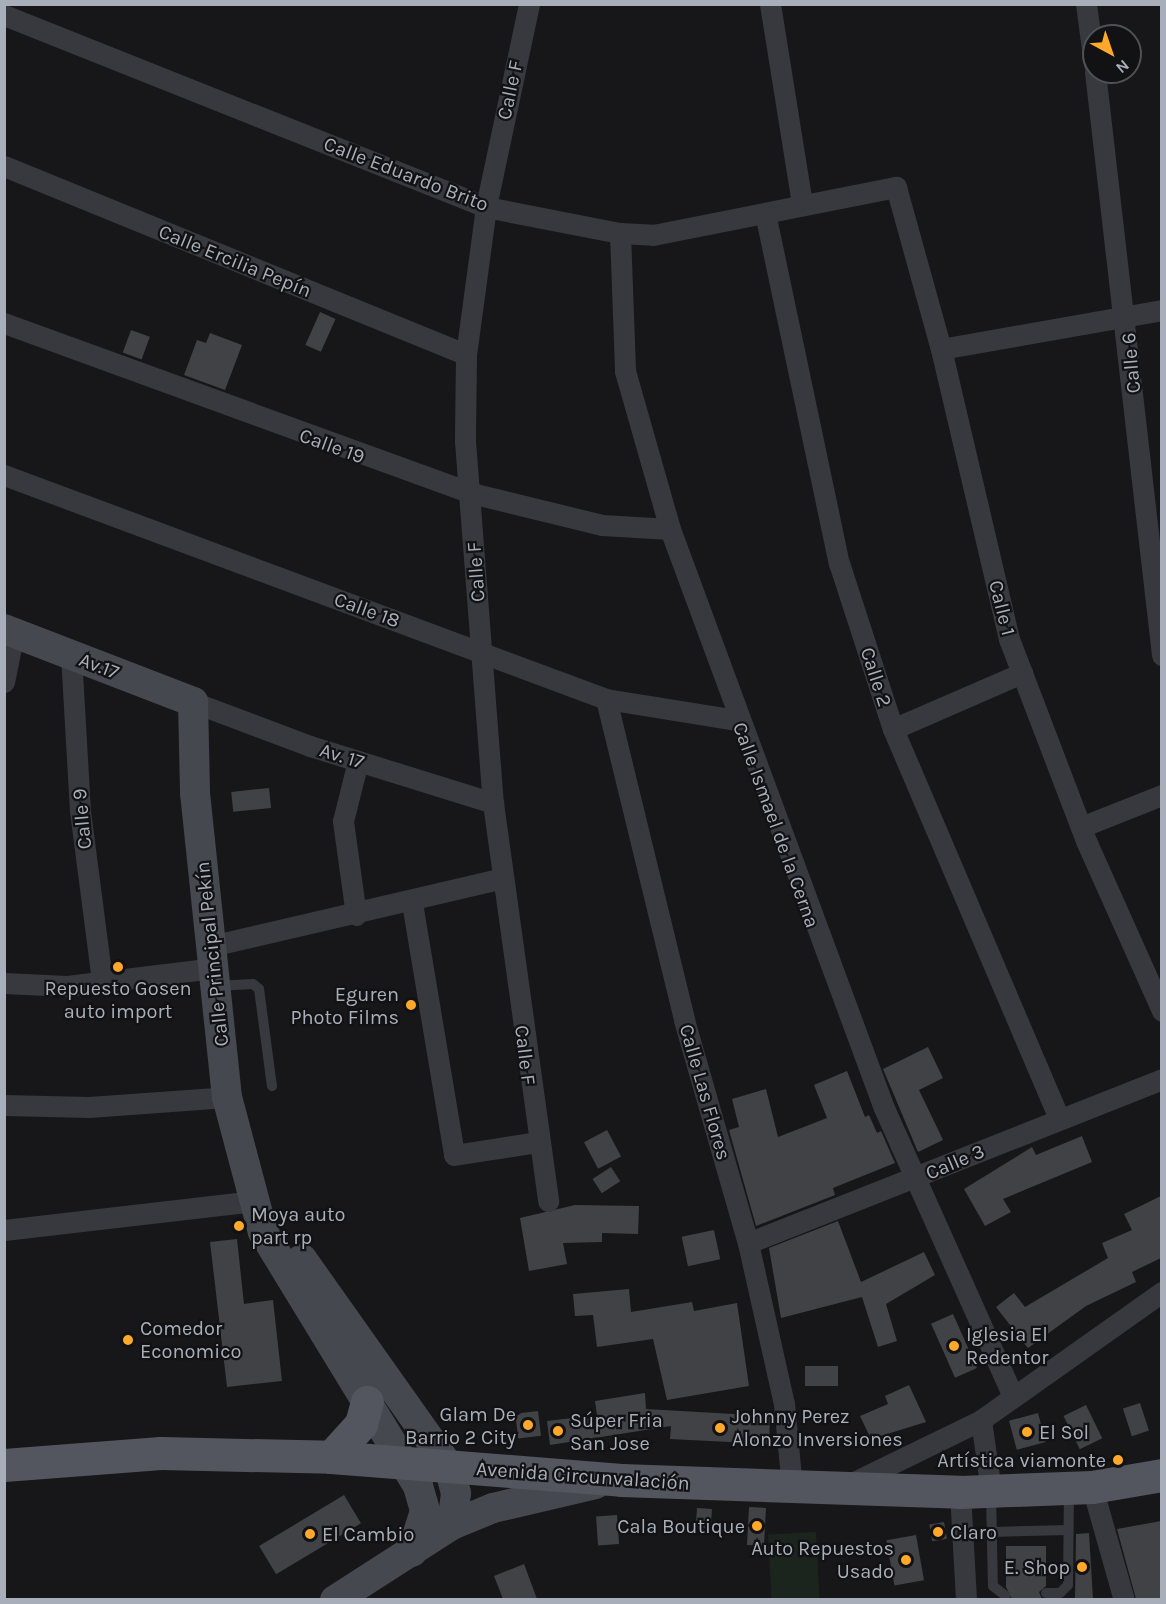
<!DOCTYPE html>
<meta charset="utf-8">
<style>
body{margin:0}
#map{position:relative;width:1166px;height:1604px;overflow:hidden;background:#171719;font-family:Karla,sans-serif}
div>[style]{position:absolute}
.green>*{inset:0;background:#1c251d;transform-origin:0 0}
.building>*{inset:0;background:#414246;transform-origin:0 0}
.lane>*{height:10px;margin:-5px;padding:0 5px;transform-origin:5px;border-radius:5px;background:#37393f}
.street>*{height:21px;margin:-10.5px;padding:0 10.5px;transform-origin:10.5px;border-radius:10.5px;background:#37393f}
.secondary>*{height:30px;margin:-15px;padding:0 15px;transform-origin:15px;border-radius:15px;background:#45484f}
.primary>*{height:33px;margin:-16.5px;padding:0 16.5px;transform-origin:16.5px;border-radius:16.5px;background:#53565e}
.dots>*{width:16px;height:16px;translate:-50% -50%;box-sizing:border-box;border:3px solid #121214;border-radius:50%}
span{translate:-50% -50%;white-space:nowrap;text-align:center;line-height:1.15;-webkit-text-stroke:4.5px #121214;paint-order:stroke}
.street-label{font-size:20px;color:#a8afba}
.poi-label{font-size:20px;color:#a8afba}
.right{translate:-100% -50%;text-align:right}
.left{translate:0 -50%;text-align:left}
.frame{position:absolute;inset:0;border:6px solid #a8afba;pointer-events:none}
.north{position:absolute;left:1082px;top:24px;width:60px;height:60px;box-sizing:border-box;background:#121214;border:2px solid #4e5156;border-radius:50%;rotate:140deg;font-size:16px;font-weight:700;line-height:24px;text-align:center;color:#a8afba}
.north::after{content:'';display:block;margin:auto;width:21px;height:27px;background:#ffa829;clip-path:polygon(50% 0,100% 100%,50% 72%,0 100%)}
</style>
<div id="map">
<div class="green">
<div style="left:816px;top:1532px;width:67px;height:48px;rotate:87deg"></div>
</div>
<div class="building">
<div style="left:320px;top:312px;width:17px;height:36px;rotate:24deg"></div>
<div style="left:131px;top:330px;width:20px;height:24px;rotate:20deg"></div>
<div style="clip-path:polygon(210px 333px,242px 345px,225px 390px,184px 375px,197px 340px,206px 343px)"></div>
<div style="left:269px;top:788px;width:20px;height:38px;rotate:84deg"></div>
<div style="clip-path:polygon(928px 1047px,943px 1078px,919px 1090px,943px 1140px,918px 1152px,883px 1069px)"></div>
<div style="clip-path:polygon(847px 1071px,865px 1117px,869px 1115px,877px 1133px,881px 1131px,895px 1163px,833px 1188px,835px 1195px,756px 1226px,729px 1130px,739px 1127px,732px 1099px,766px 1089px,778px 1137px,827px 1118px,814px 1085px)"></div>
<div style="left:607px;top:1130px;width:30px;height:26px;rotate:62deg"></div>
<div style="clip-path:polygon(1082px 1136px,1092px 1162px,1003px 1199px,1011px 1212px,985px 1226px,964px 1189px,1032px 1147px,1036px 1155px)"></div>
<div style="left:611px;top:1167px;width:17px;height:22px;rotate:57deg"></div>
<div style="clip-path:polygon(1161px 1196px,1161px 1258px,1132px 1272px,1136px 1282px,1086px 1306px,1028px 1348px,996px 1307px,1014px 1293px,1025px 1307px,1108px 1258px,1102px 1243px,1132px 1230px,1124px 1214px)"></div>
<div style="clip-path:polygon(575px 1205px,639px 1206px,638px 1234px,602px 1233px,602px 1242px,563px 1243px,567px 1264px,529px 1271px,520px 1218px)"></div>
<div style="clip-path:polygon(838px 1221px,861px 1282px,924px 1252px,935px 1275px,886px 1304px,897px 1341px,878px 1347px,862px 1297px,781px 1318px,769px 1248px)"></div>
<div style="left:714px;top:1230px;width:30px;height:33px;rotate:78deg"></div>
<div style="clip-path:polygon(237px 1239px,244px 1304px,273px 1300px,282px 1381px,227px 1387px,210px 1242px)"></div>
<div style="clip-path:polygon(629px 1289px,631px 1312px,692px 1302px,694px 1311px,737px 1303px,749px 1386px,667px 1400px,653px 1339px,597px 1347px,593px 1315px,575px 1316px,573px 1294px)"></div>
<div style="left:953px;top:1314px;width:59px;height:24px;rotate:66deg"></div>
<div style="left:805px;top:1366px;width:33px;height:20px"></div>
<div style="clip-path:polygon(909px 1385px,926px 1422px,871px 1439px,860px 1416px,888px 1404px,885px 1396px)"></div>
<div style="clip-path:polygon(645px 1393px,646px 1409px,770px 1416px,769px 1444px,670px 1439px,671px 1426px,550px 1445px,547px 1421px,597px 1415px,595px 1401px)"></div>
<div style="left:1140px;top:1403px;width:29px;height:18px;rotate:72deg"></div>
<div style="left:1086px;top:1405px;width:37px;height:25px;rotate:64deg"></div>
<div style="left:538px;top:1411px;width:25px;height:23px;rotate:83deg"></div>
<div style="left:1038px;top:1413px;width:30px;height:30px;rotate:75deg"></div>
<div style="left:344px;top:1495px;width:33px;height:99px;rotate:59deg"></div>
<div style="left:749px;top:1507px;width:17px;height:38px;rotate:3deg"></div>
<div style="left:697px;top:1508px;width:15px;height:19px;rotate:4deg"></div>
<div style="left:617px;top:1515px;width:29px;height:21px;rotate:86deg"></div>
<div style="clip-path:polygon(1161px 1521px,1161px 1599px,1136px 1599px,1117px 1529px)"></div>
<div style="left:944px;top:1522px;width:17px;height:15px;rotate:80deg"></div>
<div style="clip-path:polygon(1089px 1533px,1093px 1599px,1075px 1599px,1076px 1534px)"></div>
<div style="left:916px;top:1535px;width:46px;height:30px;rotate:80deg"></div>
<div style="clip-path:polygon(1006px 1546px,1046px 1546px,1046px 1586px,1039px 1592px,1042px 1599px,1012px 1599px,1006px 1587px)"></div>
<div style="clip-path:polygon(524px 1564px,537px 1599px,503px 1599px,494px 1576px)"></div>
</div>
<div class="lane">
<div style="left:216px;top:986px;width:37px;rotate:-3deg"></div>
<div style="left:253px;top:984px;width:8px;rotate:40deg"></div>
<div style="left:259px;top:989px;width:98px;rotate:82.4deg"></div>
<div style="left:991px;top:1494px;width:92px;rotate:88.8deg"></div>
<div style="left:993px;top:1586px;width:16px;rotate:38deg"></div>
<div style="left:992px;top:1532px;width:76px;rotate:-1.5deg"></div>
<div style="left:1046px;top:1593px;width:14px"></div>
<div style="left:1060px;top:1593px;width:11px;rotate:-45deg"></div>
<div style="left:1068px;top:1585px;width:94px;rotate:-89.4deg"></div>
</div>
<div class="street">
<div style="left:529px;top:4px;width:208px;rotate:102deg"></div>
<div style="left:486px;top:207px;width:149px;rotate:97.7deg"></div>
<div style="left:466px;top:355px;width:86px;rotate:90.7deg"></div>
<div style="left:465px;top:441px;width:363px;rotate:85.6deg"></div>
<div style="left:493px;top:803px;width:402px;rotate:82.1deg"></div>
<div style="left:770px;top:4px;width:203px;rotate:80.9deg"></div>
<div style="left:1086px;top:4px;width:61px;rotate:82.4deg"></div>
<div style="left:4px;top:15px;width:519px;rotate:21.72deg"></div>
<div style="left:486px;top:207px;width:136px;rotate:11deg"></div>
<div style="left:620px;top:233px;width:33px;rotate:3deg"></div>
<div style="left:653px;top:235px;width:248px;rotate:-11.2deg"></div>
<div style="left:896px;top:187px;width:168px;rotate:74.5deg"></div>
<div style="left:941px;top:349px;width:298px;rotate:76.8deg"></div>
<div style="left:1009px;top:639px;width:218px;rotate:69.1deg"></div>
<div style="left:1087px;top:843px;width:184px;rotate:65.9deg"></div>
<div style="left:1095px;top:72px;width:587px;rotate:83.44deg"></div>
<div style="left:4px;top:166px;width:499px;rotate:22.2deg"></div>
<div style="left:765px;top:213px;width:358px;rotate:78.1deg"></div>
<div style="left:839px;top:563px;width:175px;rotate:72deg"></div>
<div style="left:893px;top:729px;width:423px;rotate:66.9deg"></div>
<div style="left:620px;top:233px;width:138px;rotate:87.9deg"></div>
<div style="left:625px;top:371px;width:164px;rotate:74.1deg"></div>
<div style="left:670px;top:529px;width:617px;rotate:69.72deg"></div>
<div style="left:884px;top:1108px;width:313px;rotate:65.9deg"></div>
<div style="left:4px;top:323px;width:497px;rotate:20deg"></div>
<div style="left:471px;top:493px;width:135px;rotate:13.7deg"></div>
<div style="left:602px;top:525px;width:68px;rotate:3.4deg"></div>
<div style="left:941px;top:349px;width:224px;rotate:-10deg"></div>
<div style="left:4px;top:475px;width:642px;rotate:20.41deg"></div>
<div style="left:606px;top:699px;width:133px;rotate:9.1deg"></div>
<div style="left:71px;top:655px;width:156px;rotate:86.7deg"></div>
<div style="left:80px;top:811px;width:171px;rotate:82.6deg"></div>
<div style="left:4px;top:682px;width:50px;rotate:-78.5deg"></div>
<div style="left:606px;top:699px;width:330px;rotate:76.3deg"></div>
<div style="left:684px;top:1020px;width:232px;rotate:74deg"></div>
<div style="left:748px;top:1243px;width:165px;rotate:77.4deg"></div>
<div style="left:784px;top:1404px;width:83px;rotate:84.5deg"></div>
<div style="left:193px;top:702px;width:125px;rotate:20.6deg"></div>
<div style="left:310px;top:746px;width:192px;rotate:17.3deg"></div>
<div style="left:893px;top:729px;width:141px;rotate:-23.5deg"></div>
<div style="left:1081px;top:827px;width:87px;rotate:-21.6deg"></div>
<div style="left:412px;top:903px;width:255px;rotate:80.5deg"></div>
<div style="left:454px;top:1155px;width:84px;rotate:-8.9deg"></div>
<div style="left:356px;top:915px;width:95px;rotate:-97.9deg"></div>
<div style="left:343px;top:821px;width:62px;rotate:-76deg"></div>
<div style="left:211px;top:946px;width:300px;rotate:-13.1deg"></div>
<div style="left:4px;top:983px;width:63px;rotate:2.7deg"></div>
<div style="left:67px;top:986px;width:147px;rotate:-7deg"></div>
<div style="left:4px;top:1105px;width:85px;rotate:1.3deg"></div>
<div style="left:89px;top:1107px;width:138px;rotate:-4.1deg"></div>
<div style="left:4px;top:1230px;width:252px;rotate:-6.6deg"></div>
<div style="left:748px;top:1243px;width:445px;rotate:-21.6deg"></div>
<div style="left:981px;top:1420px;width:71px;rotate:81.9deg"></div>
<div style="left:848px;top:1485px;width:148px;rotate:-26deg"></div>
<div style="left:981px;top:1420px;width:222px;rotate:-35.3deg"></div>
<div style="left:1092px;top:1487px;width:117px;rotate:74.2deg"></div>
<div style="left:960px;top:1492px;width:108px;rotate:86.8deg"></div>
</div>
<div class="secondary">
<div style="left:4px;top:629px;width:203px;rotate:21.1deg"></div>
<div style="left:193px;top:702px;width:91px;rotate:88.7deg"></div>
<div style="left:195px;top:793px;width:306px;rotate:84deg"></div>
<div style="left:227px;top:1097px;width:140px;rotate:75.1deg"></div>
<div style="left:263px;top:1232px;width:298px;rotate:58.6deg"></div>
<div style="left:418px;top:1486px;width:26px;rotate:74deg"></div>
<div style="left:425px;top:1511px;width:43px;rotate:107.6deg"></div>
<div style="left:302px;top:1259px;width:255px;rotate:54.7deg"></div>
<div style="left:449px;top:1467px;width:27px;rotate:75deg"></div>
<div style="left:456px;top:1493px;width:32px;rotate:97deg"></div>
<div style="left:335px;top:1600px;width:139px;rotate:-32.7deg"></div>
<div style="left:452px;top:1525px;width:44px;rotate:-22.5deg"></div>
<div style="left:493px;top:1508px;width:105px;rotate:-13.2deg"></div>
</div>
<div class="primary">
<div style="left:331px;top:1457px;width:45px;rotate:-47.7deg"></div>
<div style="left:361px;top:1424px;width:23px;rotate:-75deg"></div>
<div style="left:4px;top:1465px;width:157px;rotate:-4.4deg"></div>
<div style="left:161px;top:1453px;width:170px;rotate:1.3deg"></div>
<div style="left:331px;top:1457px;width:291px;rotate:4.5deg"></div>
<div style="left:621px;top:1480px;width:339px;rotate:2deg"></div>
<div style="left:960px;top:1492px;width:132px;rotate:-2.2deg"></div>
<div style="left:1092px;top:1487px;width:71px;rotate:-9.7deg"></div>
</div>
<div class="dots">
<div style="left:118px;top:967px;background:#ffa829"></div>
<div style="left:411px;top:1005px;background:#ffa829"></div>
<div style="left:239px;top:1226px;background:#ffa829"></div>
<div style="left:128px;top:1340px;background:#ffa829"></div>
<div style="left:954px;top:1346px;background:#ffa829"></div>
<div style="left:528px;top:1425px;background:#ffa829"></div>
<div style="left:720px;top:1428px;background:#ffa829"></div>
<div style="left:558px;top:1431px;background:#ffa829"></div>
<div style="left:1027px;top:1432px;background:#ffa829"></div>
<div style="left:1118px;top:1460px;background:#ffa829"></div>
<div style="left:757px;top:1526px;background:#ffa829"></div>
<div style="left:938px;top:1532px;background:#ffa829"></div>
<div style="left:310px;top:1534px;background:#ffa829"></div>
<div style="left:906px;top:1560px;background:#ffa829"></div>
<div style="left:1082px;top:1567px;background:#ffa829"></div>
</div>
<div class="street-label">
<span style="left:510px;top:90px;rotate:-78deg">Calle F</span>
<span style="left:406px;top:174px;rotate:21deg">Calle Eduardo Brito</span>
<span style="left:235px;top:261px;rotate:22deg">Calle Ercilia Pepín</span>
<span style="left:1131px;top:363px;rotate:-95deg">Calle 6</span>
<span style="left:332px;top:446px;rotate:20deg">Calle 19</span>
<span style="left:476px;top:572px;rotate:-94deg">Calle F</span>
<span style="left:1002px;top:608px;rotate:76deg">Calle 1</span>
<span style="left:367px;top:610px;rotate:20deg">Calle 18</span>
<span style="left:99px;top:666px;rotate:21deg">Av.17</span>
<span style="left:876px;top:677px;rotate:72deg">Calle 2</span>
<span style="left:342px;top:756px;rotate:17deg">Av. 17</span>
<span style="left:82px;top:819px;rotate:-95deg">Calle 9</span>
<span style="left:776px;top:825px;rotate:70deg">Calle Ismael de la Cerna</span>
<span style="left:212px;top:954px;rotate:-96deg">Calle Principal Pekín</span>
<span style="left:525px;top:1055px;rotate:83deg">Calle F</span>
<span style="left:705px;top:1092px;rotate:74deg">Calle Las Flores</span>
<span style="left:955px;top:1162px;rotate:-23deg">Calle 3</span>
<span style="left:583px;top:1476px;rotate:4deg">Avenida Circunvalación</span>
</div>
<div class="poi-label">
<span style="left:118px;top:1000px">Repuesto Gosen<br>auto import</span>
<span class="right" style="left:399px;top:1006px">Eguren<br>Photo Films</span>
<span class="left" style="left:251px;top:1226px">Moya auto<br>part rp</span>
<span class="left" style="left:140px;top:1340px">Comedor<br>Economico</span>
<span class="left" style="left:966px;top:1346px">Iglesia El<br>Redentor</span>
<span class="right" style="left:516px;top:1426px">Glam De<br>Barrio 2 City</span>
<span class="left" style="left:732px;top:1428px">Johnny Perez<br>Alonzo Inversiones</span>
<span class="left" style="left:570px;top:1432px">Súper Fria<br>San Jose</span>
<span class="left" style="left:1039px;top:1432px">El Sol</span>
<span class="right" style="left:1106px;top:1460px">Artística viamonte</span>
<span class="right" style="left:745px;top:1526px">Cala Boutique</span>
<span class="left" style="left:950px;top:1532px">Claro</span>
<span class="left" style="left:322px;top:1534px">El Cambio</span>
<span class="right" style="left:894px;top:1560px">Auto Repuestos<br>Usado</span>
<span class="right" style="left:1070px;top:1567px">E. Shop</span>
</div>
<div class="frame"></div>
<div class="north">N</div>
</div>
